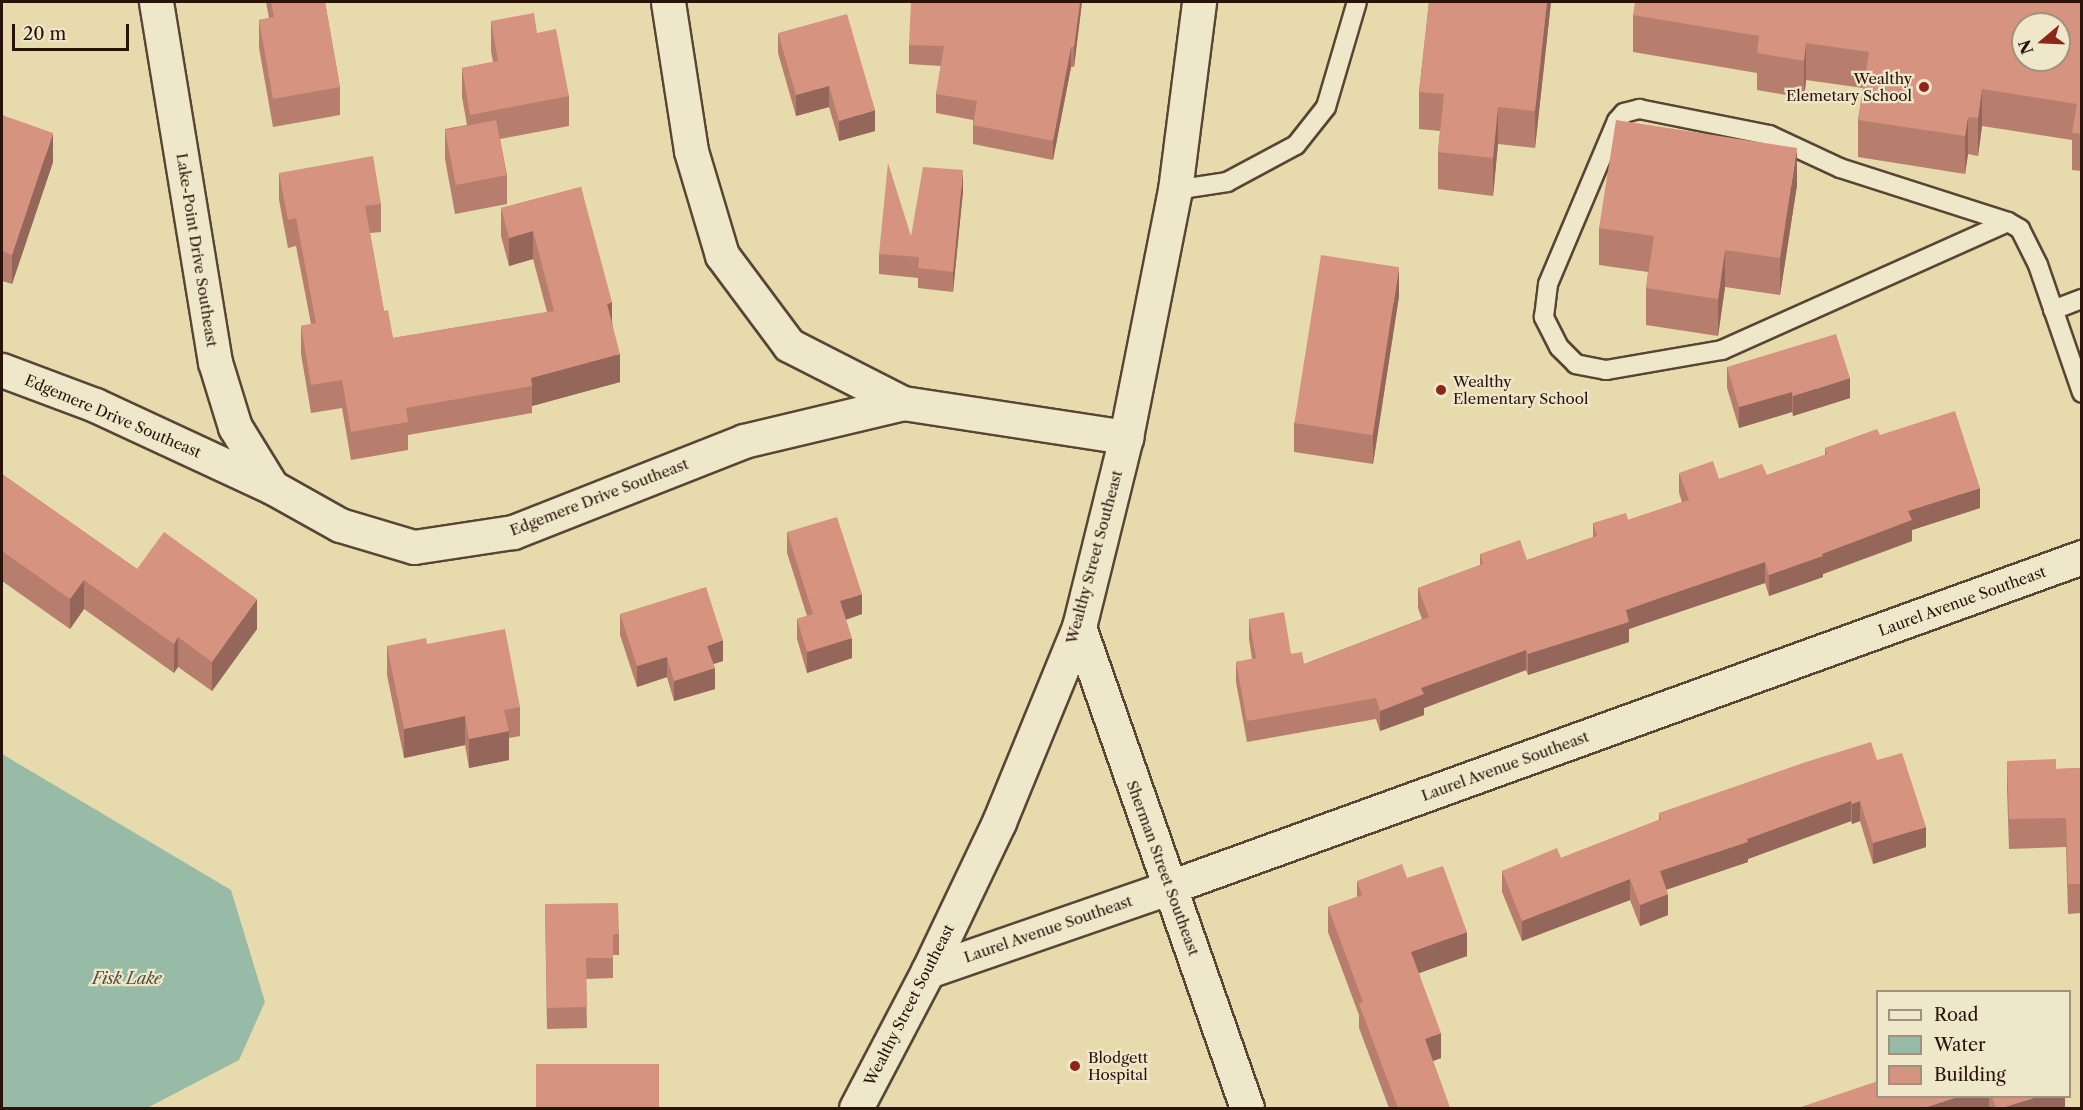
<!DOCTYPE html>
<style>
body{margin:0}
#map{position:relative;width:2083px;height:1110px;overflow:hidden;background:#e7daad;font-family:"Libre Caslon Text",serif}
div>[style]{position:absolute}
.water>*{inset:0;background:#97bba7}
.roads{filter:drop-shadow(2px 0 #584534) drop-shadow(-2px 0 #584534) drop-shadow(0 2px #584534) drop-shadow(0 -2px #584534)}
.service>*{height:18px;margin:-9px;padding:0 9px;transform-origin:9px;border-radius:9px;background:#efe7ca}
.minor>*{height:33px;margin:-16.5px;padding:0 16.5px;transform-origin:16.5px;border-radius:16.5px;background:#efe7ca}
.secondary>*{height:33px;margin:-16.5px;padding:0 16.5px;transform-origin:16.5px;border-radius:16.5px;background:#efe7ca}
.wall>*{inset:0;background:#b77e6e}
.shaded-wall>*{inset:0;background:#95675a}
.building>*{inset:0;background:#d59380;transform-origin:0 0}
.dots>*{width:16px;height:16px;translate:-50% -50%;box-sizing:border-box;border:3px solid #efe7ca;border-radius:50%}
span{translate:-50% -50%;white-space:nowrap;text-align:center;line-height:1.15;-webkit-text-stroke:4.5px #efe7ca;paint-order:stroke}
.poi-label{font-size:15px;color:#29130b}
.right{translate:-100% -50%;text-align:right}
.left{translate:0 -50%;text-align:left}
.street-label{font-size:15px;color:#29130b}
.water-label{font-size:16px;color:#504e42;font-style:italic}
.frame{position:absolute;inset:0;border:3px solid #29130b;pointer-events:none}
.legend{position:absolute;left:1876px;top:990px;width:195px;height:108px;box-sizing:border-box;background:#efe7ca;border:2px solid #a0927e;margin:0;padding:8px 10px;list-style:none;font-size:18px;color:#29130b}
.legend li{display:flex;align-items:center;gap:12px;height:30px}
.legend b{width:30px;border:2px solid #a0927e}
.north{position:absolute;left:2011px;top:12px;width:60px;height:60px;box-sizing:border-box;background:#efe7ca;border:2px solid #a0927e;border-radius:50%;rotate:251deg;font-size:16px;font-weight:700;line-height:24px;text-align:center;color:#29130b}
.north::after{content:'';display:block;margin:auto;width:21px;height:27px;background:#8f2418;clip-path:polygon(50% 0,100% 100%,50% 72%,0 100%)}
.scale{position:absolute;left:12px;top:24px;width:117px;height:27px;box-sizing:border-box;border:3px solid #29130b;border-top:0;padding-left:8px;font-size:18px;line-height:21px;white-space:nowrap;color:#29130b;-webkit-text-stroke:4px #efe7ca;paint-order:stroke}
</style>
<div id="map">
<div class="water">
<div style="clip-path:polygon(2px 754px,231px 890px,265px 1002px,239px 1060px,147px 1108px,2px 1108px)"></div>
</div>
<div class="roads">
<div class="service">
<div style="left:1175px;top:190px;width:53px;rotate:-8.7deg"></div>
<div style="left:1227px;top:182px;width:78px;rotate:-28.2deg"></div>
<div style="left:1296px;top:145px;width:48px;rotate:-51.7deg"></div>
<div style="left:1326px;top:107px;width:109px;rotate:-73.6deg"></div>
<div style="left:2008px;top:222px;width:313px;rotate:155.9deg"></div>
<div style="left:1722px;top:350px;width:118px;rotate:170.2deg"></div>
<div style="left:1606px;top:370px;width:31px;rotate:-169deg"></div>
<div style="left:1576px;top:364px;width:24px;rotate:-135deg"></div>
<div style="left:1559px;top:347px;width:34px;rotate:-117deg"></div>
<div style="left:1544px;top:317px;width:33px;rotate:-83deg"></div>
<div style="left:1548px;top:284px;width:177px;rotate:-67.1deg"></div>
<div style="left:1617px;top:121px;width:11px;rotate:-49deg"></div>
<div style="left:1624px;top:113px;width:16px;rotate:-15deg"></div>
<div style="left:1639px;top:109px;width:133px;rotate:11.3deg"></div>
<div style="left:1769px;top:135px;width:78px;rotate:24.9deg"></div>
<div style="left:1840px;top:168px;width:176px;rotate:17.8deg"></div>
<div style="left:2008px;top:222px;width:14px;rotate:30deg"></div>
<div style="left:2020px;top:229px;width:40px;rotate:63.4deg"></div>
<div style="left:2038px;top:265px;width:135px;rotate:71deg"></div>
<div style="left:2053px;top:310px;width:31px;rotate:-21deg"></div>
</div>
<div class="minor">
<div style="left:156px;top:2px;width:365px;rotate:80.7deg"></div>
<div style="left:215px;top:362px;width:68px;rotate:72.9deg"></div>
<div style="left:235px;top:427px;width:70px;rotate:58.3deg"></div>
<div style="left:668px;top:2px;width:151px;rotate:81.2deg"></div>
<div style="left:691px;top:151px;width:109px;rotate:73.4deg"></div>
<div style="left:722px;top:255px;width:112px;rotate:53.3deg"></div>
<div style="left:789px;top:345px;width:128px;rotate:27deg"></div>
<div style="left:903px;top:403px;width:226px;rotate:8.7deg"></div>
<div style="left:2px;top:370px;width:99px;rotate:20.6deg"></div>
<div style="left:95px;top:405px;width:195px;rotate:24.9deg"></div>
<div style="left:272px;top:487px;width:78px;rotate:29.2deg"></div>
<div style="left:340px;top:525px;width:77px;rotate:16.6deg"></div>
<div style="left:414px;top:547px;width:100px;rotate:-8.6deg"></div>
<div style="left:513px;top:532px;width:248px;rotate:-21.5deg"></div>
<div style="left:744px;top:441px;width:163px;rotate:-13.4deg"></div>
<div style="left:1079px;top:627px;width:509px;rotate:70.75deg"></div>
<div style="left:928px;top:971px;width:256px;rotate:-19.1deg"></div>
<div style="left:1170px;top:887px;width:970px;rotate:-19.89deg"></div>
</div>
<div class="secondary">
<div style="left:856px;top:1108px;width:155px;rotate:-62.3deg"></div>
<div style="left:928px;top:971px;width:165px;rotate:-64.5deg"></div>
<div style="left:999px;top:822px;width:211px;rotate:-67.7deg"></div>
<div style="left:1079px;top:627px;width:196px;rotate:-76.1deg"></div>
<div style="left:1126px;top:437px;width:252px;rotate:-78.8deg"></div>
<div style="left:1175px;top:190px;width:190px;rotate:-82.7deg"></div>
</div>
</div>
<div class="wall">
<div style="clip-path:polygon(266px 2px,325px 2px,340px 87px,340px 115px,273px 127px,259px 48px,259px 20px,269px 18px)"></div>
<div style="clip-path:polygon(1082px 2px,1074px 67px,1071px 67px,1053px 160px,973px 144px,973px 120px,936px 113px,936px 94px,941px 66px,909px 64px,909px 45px)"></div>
<div style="clip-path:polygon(1429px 2px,1551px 2px,1535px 148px,1498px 144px,1493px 196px,1438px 189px,1438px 152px,1440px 131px,1419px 129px,1419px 92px)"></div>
<div style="clip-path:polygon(2082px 2px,2082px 171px,2072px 170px,2072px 140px,1982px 126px,1978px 156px,1968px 154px,1965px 174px,1858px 157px,1858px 120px,1863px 88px,1806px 80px,1804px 98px,1757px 90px,1757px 73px,1633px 52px,1633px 15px)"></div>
<div style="clip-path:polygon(491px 21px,537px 33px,569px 96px,569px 126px,500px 139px,507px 175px,507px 204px,455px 214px,445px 159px,445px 129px,467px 125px,462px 97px,462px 68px,493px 62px,491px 51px)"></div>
<div style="clip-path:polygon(778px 33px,875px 131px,839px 141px,829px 107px,796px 116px,778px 53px)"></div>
<div style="clip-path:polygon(2px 115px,53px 162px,12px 284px,2px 281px)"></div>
<div style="clip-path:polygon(279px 173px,381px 204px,381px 232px,370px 233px,384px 311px,393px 338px,547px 312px,533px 259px,509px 266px,501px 236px,501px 208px,581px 187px,612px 320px,620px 382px,532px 406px,532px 413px,408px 435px,408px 450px,351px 460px,342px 408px,311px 413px,301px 354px,301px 326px,311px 324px,296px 246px,288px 248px,279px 200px)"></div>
<div style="clip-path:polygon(1797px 185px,1780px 295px,1725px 287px,1718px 336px,1646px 325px,1646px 288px,1648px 272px,1599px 265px,1599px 228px)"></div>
<div style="clip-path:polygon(963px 191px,953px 292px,918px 288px,918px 278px,879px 274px,879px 254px,911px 236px)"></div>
<div style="clip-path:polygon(1399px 296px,1373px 464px,1294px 452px,1294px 423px)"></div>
<div style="clip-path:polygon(1727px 367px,1850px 398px,1793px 416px,1792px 412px,1739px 428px,1727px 388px)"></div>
<div style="clip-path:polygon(1880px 435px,1980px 508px,1912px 530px,1912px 541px,1823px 574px,1823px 577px,1769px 596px,1765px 583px,1654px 620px,1629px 629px,1629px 642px,1528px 675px,1526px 670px,1424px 708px,1424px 715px,1380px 731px,1376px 719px,1247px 742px,1236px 682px,1236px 662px,1252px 659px,1249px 639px,1249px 619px,1304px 664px,1422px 619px,1418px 608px,1418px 588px,1480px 565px,1480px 554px,1527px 560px,1593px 537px,1593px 523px,1628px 520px,1682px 502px,1679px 493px,1679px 473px,1719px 479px,1767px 475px,1825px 455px,1825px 448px)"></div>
<div style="clip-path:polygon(2px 474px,137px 569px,257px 629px,212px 691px,178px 667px,174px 673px,84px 609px,70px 629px,2px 581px)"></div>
<div style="clip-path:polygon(787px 532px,862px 614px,846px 620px,852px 658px,807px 673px,797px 639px,797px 619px,807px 616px,787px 553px)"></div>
<div style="clip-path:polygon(620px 614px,723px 661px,713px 664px,715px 689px,674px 701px,667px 677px,637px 687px,620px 635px)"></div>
<div style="clip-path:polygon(427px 644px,520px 707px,520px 736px,509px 738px,509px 760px,469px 768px,465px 745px,404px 758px,387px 675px,387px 646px)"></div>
<div style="clip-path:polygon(1877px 760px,1926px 847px,1873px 864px,1860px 821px,1852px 824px,1851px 821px,1748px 859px,1748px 862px,1666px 889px,1668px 915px,1640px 926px,1630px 900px,1522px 941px,1502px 892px,1502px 871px,1561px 858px,1659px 820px,1659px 813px)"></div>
<div style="clip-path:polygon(2007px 761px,2056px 769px,2082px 768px,2082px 913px,2068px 914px,2066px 847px,2009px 849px,2007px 790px)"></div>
<div style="clip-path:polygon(1407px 878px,1467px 956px,1419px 973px,1441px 1058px,1433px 1061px,1450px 1108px,1389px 1108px,1359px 1028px,1359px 1015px,1328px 932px,1328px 907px,1357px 897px,1357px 881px)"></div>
<div style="clip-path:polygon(545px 904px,619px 934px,619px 955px,613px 955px,613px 978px,586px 979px,587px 1028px,547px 1029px)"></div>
<div style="clip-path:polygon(1878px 1096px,2065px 1096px,2065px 1108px,1798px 1108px)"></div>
</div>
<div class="shaded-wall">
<div style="clip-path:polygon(1080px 2px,1082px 2px,1074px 67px,1074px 47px)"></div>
<div style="clip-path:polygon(1547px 2px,1551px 2px,1535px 148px,1535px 111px)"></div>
<div style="clip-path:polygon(1806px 43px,1806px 80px,1804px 98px,1804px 61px)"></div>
<div style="clip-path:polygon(1071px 47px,1071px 67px,1053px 160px,1053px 141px)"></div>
<div style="clip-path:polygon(829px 86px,829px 107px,796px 116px,796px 95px)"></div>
<div style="clip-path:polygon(1982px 89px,1982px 126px,1978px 156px,1978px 118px)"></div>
<div style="clip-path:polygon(1498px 107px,1498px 144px,1493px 196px,1493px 158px)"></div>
<div style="clip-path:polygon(875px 110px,875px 131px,839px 141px,839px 121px)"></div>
<div style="clip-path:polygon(1968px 117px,1968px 154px,1965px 174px,1965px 136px)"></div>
<div style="clip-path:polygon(53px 133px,53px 162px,12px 284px,12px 255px)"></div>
<div style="clip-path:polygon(1797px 148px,1797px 185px,1780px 295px,1780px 258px)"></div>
<div style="clip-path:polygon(963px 170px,963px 191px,953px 292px,953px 272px)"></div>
<div style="clip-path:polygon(533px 231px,533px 259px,509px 266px,509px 238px)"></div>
<div style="clip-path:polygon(1725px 250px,1725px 287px,1718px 336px,1718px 299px)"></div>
<div style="clip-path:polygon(1399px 267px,1399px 296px,1373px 464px,1373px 435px)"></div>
<div style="clip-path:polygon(612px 302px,612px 330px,607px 304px)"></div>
<div style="clip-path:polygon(620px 354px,620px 382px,532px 406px,532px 386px,531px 378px)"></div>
<div style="clip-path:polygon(1850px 378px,1850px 398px,1793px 416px,1793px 396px)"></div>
<div style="clip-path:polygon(1792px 392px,1792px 412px,1739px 428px,1739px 407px)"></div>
<div style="clip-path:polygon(1980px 488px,1980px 508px,1912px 530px,1912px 541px,1823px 574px,1823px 577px,1769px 596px,1769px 575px,1822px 554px,1908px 511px)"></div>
<div style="clip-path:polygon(1765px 562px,1765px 583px,1629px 629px,1629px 642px,1528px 675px,1528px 654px,1626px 610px,1654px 600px)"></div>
<div style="clip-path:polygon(84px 580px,84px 609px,70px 629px,70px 599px)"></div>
<div style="clip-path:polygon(862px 594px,862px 614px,840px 621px,840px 601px)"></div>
<div style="clip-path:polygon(257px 599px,257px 629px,212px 691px,212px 662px)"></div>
<div style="clip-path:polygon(178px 637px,178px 667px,174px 673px,174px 644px)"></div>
<div style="clip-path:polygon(852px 638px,852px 658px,807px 673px,807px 652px)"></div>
<div style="clip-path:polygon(723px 640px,723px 661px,707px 666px,707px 646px)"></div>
<div style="clip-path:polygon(1526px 650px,1526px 670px,1424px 708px,1424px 715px,1380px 731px,1380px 711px,1421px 688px)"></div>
<div style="clip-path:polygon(667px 657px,667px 677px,637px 687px,637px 666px)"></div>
<div style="clip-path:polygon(715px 668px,715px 689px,674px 701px,674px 681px)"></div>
<div style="clip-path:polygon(465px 716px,465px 745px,404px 758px,404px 729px)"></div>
<div style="clip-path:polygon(509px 731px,509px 760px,469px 768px,469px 739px)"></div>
<div style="clip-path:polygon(1851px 801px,1851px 821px,1748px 859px,1748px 862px,1660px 892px,1660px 871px)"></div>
<div style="clip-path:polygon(1860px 801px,1860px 821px,1852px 824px,1852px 804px)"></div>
<div style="clip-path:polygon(1926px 827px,1926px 847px,1873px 864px,1873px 843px)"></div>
<div style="clip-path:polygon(1630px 879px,1630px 900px,1522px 941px,1522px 921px)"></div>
<div style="clip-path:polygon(1668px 894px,1668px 915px,1640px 926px,1640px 905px)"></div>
<div style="clip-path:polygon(1467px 932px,1467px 956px,1411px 976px,1411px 952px)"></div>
<div style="clip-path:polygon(1441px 1033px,1441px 1058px,1425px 1064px,1425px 1039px)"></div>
<div style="clip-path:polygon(1961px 1096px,1989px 1096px,1989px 1108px,1927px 1108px,1927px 1107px)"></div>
<div style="clip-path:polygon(2040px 1096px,2065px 1096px,2065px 1108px,2002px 1108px)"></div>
</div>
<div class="building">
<div style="clip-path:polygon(271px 2px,325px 2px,340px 87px,273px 99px,259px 20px,274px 17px)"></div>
<div style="clip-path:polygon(911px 2px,1080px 2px,1074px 47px,1071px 47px,1053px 141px,973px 125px,977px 101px,936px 94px,944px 46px,909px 45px)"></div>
<div style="clip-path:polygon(1429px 2px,1547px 2px,1535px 111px,1498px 107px,1493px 158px,1438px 152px,1444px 94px,1419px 92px)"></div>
<div style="clip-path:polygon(evenodd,1635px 2px,2082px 2px,2082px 134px,2072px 133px,2077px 104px,1982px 89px,1978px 118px,1968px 117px,1965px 136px,1858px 120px,1869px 52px,1806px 43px,1804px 61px,1757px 53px,1759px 36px,1633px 15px,1635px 2px,2023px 24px,2059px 24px,2059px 60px,2023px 60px,2023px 24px)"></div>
<div style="clip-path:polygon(534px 13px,537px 33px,556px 29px,569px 96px,470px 115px,462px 68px,498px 61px,491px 21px)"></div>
<div style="clip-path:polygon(847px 14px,875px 110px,839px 121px,829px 86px,796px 95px,778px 33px)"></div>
<div style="clip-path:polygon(2px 115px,53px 133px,12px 255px,2px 251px)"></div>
<div style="left:496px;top:120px;width:56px;height:52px;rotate:79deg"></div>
<div style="clip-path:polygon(1616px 120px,1797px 148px,1780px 258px,1725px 250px,1718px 299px,1646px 288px,1654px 236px,1599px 228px)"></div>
<div style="clip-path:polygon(373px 156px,381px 204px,365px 206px,384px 311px,388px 310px,393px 338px,554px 311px,533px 231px,509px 238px,501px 208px,581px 187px,612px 302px,607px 304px,620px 354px,531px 378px,532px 386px,406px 408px,408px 422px,351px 432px,342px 380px,311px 385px,301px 326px,316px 323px,296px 218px,288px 220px,279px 173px)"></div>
<div style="clip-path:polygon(888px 163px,911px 236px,923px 167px,963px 170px,953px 272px,918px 268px,919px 257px,879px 254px)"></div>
<div style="left:1321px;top:255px;width:79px;height:170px;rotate:9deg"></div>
<div style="clip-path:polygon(1836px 334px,1850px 378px,1793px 396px,1792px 392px,1739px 407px,1727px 367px)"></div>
<div style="clip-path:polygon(1955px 411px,1980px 488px,1908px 511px,1912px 520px,1822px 554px,1823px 556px,1769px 575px,1765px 562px,1654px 600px,1626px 610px,1629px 622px,1528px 654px,1526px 650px,1421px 688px,1424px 694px,1380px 711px,1376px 698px,1247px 721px,1236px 662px,1256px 658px,1249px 619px,1284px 612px,1291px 654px,1302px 652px,1304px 664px,1429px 617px,1418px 588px,1483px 564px,1480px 554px,1520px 540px,1527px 560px,1597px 536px,1593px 523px,1626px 513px,1628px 520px,1689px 500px,1679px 473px,1713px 461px,1719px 479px,1762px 464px,1767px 475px,1827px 454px,1825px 448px,1877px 429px,1880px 435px)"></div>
<div style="clip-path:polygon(2px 474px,137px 569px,164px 532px,257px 599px,212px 662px,178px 637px,174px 644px,84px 580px,70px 599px,2px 551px)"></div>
<div style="clip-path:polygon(837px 517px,862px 594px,840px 601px,852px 638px,807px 652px,797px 619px,813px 614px,787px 532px)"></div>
<div style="clip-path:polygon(706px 587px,723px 640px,707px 646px,715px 668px,674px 681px,667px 657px,637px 666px,620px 614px)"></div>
<div style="clip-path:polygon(505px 629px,520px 707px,504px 710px,509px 731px,469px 739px,465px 716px,404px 729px,387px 646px,426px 638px,427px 644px)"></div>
<div style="clip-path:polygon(1871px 742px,1877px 760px,1902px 753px,1926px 827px,1873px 843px,1860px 801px,1852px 804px,1851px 801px,1747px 839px,1748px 842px,1660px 871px,1668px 894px,1640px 905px,1630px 879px,1522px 921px,1502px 871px,1557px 848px,1561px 858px,1661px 819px,1659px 813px,1806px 762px)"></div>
<div style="clip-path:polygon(2056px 759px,2056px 769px,2082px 768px,2082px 884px,2068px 884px,2066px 818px,2009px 819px,2007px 761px)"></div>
<div style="clip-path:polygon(1402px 864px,1407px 878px,1443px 866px,1467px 932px,1411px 952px,1441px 1033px,1425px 1039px,1450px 1108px,1398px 1108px,1359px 1004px,1363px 1002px,1328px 907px,1362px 895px,1357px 881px)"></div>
<div style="clip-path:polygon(618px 903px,619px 934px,613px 934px,613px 958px,586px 958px,587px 1007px,547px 1008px,545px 904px)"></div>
<div style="left:536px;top:1064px;width:123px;height:44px"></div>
<div style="clip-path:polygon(1878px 1081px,1878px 1096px,1961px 1096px,1927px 1107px,1927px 1108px,1798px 1108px)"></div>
<div style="clip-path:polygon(1992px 1096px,2040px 1096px,2002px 1108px,1996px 1108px)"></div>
</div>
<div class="dots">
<div style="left:1924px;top:87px;background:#8f2418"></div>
<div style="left:1441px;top:390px;background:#8f2418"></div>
<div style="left:1075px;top:1066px;background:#8f2418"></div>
</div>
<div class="poi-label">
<span class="right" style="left:1912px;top:87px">Wealthy<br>Elemetary School</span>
<span class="left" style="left:1453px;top:390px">Wealthy<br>Elementary School</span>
<span class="left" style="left:1088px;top:1066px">Blodgett<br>Hospital</span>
</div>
<div class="street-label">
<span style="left:197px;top:250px;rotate:81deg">Lake-Point Drive Southeast</span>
<span style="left:113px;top:416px;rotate:23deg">Edgemere Drive Southeast</span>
<span style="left:599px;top:497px;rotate:-21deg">Edgemere Drive Southeast</span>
<span style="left:1094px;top:557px;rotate:-75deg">Wealthy Street Southeast</span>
<span style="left:1962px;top:601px;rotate:-20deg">Laurel Avenue Southeast</span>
<span style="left:1505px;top:766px;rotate:-20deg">Laurel Avenue Southeast</span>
<span style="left:1163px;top:868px;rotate:70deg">Sherman Street Southeast</span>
<span style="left:1048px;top:929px;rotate:-19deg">Laurel Avenue Southeast</span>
<span style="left:909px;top:1005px;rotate:-63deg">Wealthy Street Southeast</span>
</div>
<div class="water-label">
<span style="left:127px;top:978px">Fisk Lake</span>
</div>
<div class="frame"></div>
<ul class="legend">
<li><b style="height:8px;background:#efe7ca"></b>Road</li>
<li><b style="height:16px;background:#97bba7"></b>Water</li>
<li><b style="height:16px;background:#d59380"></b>Building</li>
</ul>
<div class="north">N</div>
<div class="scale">20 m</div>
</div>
